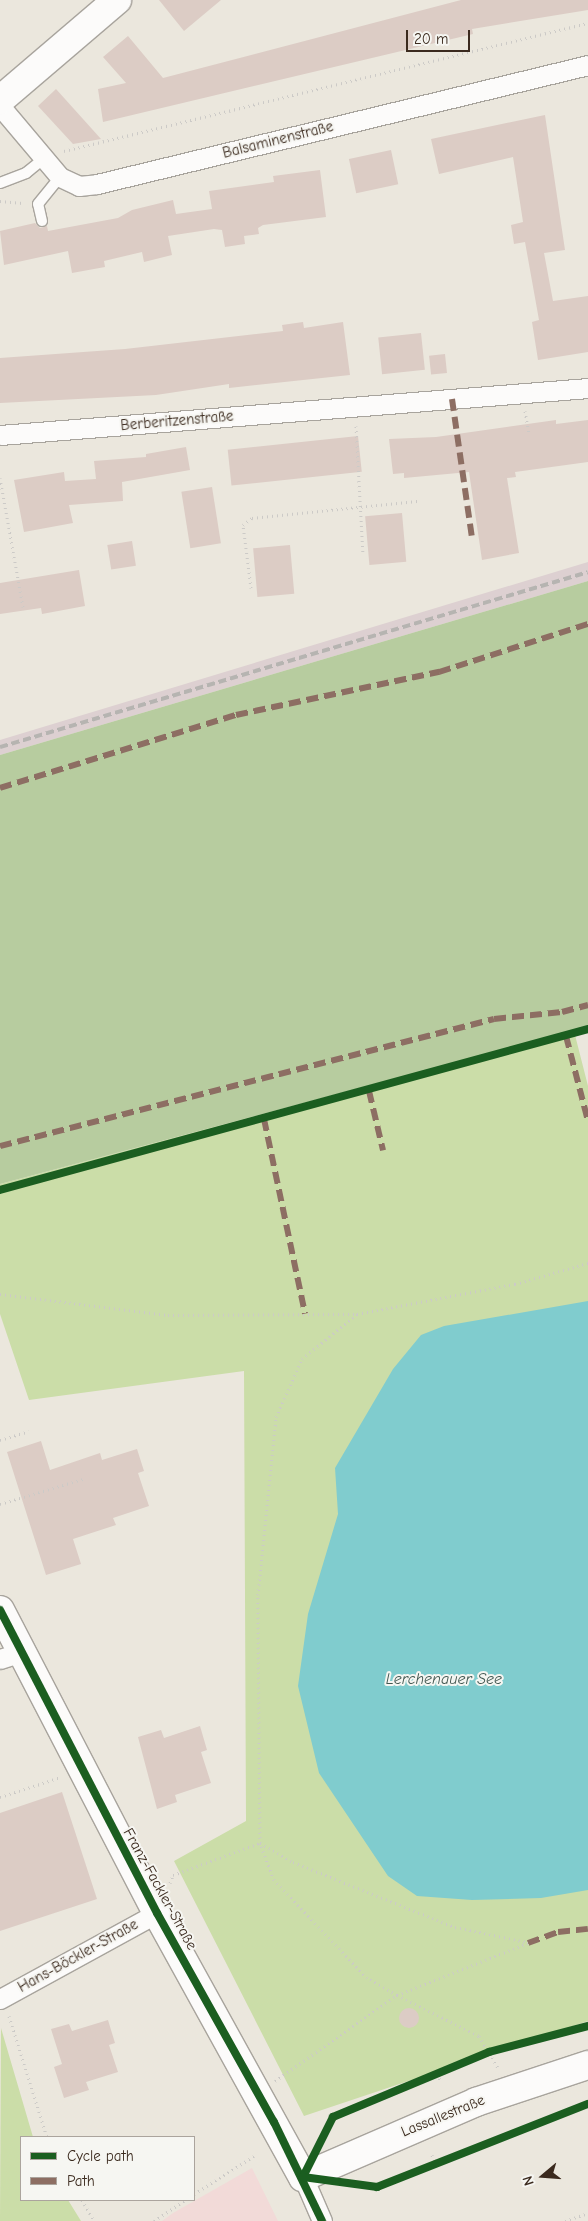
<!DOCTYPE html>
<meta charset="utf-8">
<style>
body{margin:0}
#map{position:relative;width:588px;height:2221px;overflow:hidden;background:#ebe7dd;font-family:"Comic Neue",sans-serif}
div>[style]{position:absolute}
.built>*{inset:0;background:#f2dad8}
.industrial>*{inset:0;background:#ddd0d1}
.green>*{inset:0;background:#cbdda8}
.forest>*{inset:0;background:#b7cc9f}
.water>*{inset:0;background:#80ccce}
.building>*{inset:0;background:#dcccc5;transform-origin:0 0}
.round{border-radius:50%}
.path>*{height:3px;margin-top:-1.5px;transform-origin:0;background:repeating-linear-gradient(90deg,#cccac7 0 1px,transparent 0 5px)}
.roads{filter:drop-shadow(1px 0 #a8a49d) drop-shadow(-1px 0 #a8a49d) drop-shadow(0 1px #a8a49d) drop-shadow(0 -1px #a8a49d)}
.lane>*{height:10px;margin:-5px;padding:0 5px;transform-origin:5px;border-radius:5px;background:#fcfbfa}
.street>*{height:19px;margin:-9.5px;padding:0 9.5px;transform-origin:9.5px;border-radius:9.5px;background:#fcfbfa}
.secondary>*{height:28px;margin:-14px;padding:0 14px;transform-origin:14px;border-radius:14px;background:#fcfbfa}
.rail>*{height:4px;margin-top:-2px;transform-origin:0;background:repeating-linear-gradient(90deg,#b6b4b1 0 8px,transparent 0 12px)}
.quiet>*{height:6px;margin-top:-3px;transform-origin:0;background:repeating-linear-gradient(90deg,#8d6e63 0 12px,transparent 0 18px)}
.cycleway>*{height:8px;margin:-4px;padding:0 4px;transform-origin:4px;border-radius:4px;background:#1b5e20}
span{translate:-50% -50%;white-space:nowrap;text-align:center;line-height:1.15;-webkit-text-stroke:4px #f6f6f2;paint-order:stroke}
.street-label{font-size:15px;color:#3b2a1e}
.water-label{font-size:16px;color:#425751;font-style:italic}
.legend{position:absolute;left:20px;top:2136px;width:175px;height:65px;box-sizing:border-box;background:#f6f6f2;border:1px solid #aba49d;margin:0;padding:6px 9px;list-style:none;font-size:15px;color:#3b2a1e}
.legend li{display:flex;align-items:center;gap:10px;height:25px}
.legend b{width:25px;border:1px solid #aba49d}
.north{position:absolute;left:518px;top:2151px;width:50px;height:50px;-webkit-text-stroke:4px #f6f6f2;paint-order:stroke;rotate:252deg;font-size:14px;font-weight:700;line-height:20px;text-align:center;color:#3b2a1e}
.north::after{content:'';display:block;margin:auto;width:18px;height:22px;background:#3b2a1e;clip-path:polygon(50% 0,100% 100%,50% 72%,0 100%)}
.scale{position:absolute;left:406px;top:30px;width:64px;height:22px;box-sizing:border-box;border:2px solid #3b2a1e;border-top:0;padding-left:6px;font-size:15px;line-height:18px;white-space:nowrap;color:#3b2a1e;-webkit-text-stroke:4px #f6f6f2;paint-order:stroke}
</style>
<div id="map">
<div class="built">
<div style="clip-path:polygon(252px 2168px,278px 2221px,162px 2221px,173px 2213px)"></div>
</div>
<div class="industrial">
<div style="clip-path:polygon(588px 562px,588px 581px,0 755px,0 740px)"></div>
</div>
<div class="green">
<div style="clip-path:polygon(574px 1031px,588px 1086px,588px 2021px,304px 2116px,174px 1861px,246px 1821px,244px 1371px,29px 1400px,0 1314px,0 1184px)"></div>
<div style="clip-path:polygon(1px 2028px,33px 2137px,21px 2137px,21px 2200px,68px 2200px,81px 2221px,0 2221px)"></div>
</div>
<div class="forest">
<div style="clip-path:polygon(588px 581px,588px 1027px,0 1184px,0 755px)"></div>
</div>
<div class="water">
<div style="clip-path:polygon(588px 1301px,588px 1890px,541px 1898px,472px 1900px,417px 1896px,388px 1876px,319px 1773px,298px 1686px,308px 1614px,338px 1514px,335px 1468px,393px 1369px,421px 1335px,444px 1326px)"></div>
</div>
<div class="building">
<div style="clip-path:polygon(159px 0,221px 0,184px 31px)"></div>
<div style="clip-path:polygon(461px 0,588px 0,588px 10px,472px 29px,473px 34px,103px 122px,98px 89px,126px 83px,103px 57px,128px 36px,163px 78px)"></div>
<div style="clip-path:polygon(56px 89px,101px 139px,73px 144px,38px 106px)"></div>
<div style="clip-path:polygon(545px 115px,565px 250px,544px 253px,553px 301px,588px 296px,588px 352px,538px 360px,532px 322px,539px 320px,525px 242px,514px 244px,511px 225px,523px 222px,513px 157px,439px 174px,431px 139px)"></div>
<div style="left:391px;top:150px;width:35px;height:43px;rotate:78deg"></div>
<div style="clip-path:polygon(320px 170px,326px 217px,263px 225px,258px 228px,259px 234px,244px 236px,245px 244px,225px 247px,222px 230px,214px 229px,168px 236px,172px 255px,144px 262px,142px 252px,104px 261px,105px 267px,72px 273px,68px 251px,4px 265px,0 231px,35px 223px,40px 228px,47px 226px,48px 231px,118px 218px,132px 210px,173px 200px,176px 214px,212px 209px,209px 191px,274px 182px,273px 176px)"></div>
<div style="clip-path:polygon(303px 322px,304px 328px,343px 322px,350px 375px,229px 388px,229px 384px,156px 395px,0 403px,0 358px,125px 349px,283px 331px,282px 325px)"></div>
<div style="left:421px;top:333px;width:37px;height:43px;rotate:84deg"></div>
<div style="left:445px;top:354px;width:19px;height:16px;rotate:84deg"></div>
<div style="clip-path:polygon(556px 420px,556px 424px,588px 420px,588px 462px,515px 472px,516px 477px,507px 478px,519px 553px,482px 560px,469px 472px,404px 478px,404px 473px,393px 474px,389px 439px,436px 437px)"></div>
<div style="left:358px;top:436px;width:36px;height:131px;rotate:84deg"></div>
<div style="clip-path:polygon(186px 447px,190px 470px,122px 482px,123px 501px,69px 505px,73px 523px,24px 532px,14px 480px,64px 472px,65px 481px,96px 479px,94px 461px,146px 457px,146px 454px)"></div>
<div style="left:212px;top:487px;width:57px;height:31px;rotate:81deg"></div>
<div style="left:402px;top:513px;width:49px;height:37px;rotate:85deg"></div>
<div style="left:132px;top:541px;width:25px;height:25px;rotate:81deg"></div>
<div style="left:290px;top:545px;width:49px;height:37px;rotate:85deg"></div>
<div style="clip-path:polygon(79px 570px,85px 606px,42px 614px,41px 608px,0 614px,0 583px)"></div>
<div style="clip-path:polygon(41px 1441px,50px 1470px,100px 1453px,102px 1460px,137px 1449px,144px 1471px,138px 1473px,149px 1506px,113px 1518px,116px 1525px,73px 1539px,81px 1564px,46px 1575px,7px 1452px)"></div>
<div style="clip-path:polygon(200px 1726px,207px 1750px,201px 1752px,211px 1783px,175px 1795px,177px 1802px,157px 1809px,138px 1737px,161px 1730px,164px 1738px)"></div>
<div style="clip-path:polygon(62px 1792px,97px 1899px,0 1931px,0 1813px)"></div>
<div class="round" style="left:399px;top:2008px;width:20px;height:20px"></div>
<div style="clip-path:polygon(108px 2020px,115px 2043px,109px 2045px,118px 2072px,86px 2082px,89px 2090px,64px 2098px,54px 2067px,62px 2064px,51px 2029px,69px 2024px,72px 2031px)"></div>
</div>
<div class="path">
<div style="left:64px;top:151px;width:539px;rotate:-13.73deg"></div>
<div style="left:0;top:201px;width:23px;rotate:5deg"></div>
<div style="left:525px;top:411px;width:22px;rotate:80deg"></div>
<div style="left:356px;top:426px;width:128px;rotate:86.9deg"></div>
<div style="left:0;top:478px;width:131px;rotate:79.9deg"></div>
<div style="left:251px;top:588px;width:64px;rotate:-97.2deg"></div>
<div style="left:243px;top:525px;width:11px;rotate:-38deg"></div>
<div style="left:252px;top:518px;width:166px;rotate:-5.9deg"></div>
<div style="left:0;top:1294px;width:169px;rotate:7.1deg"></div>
<div style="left:168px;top:1315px;width:189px;rotate:-0.3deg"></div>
<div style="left:0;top:1440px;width:30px;rotate:-17deg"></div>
<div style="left:0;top:1504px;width:87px;rotate:-16.8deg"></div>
<div style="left:0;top:1797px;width:64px;rotate:-18.2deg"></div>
<div style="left:170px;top:1883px;width:9px;rotate:-69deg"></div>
<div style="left:173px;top:1875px;width:93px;rotate:-20.2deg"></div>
<div style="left:260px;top:1843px;width:38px;rotate:30deg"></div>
<div style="left:293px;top:1862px;width:175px;rotate:21.9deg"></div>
<div style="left:455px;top:1927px;width:73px;rotate:11.9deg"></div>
<div style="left:528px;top:1943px;width:141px;rotate:158.3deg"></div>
<div style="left:397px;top:1995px;width:34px;rotate:-150deg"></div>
<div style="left:367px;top:1978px;width:135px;rotate:-133.5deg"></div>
<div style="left:274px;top:1880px;width:40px;rotate:-111deg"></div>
<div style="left:260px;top:1843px;width:248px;rotate:-90.5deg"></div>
<div style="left:258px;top:1595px;width:179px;rotate:-84.2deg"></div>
<div style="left:276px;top:1417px;width:64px;rotate:-65.9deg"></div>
<div style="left:302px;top:1359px;width:71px;rotate:-39.3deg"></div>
<div style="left:357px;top:1314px;width:161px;rotate:-10.8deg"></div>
<div style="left:515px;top:1284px;width:76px;rotate:-16deg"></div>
<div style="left:9px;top:2016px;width:127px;rotate:72.6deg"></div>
<div style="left:437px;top:2074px;width:7px;rotate:63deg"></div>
<div style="left:275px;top:2081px;width:149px;rotate:-35.2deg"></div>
<div style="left:397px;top:1995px;width:92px;rotate:26.6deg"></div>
<div style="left:479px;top:2036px;width:39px;rotate:59deg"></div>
<div style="left:432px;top:2155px;width:8px;rotate:67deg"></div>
<div style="left:194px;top:2194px;width:71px;rotate:-32.3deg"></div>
<div style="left:82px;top:2200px;width:24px;rotate:60deg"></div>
<div style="left:154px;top:2221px;width:37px;rotate:-34deg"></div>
<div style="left:565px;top:2221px;width:24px;rotate:-19deg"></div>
</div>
<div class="roads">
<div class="lane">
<div style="left:0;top:183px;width:28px;rotate:-21deg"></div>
<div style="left:26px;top:173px;width:22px;rotate:-39deg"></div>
<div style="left:42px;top:221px;width:17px;rotate:-103deg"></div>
<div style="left:38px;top:204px;width:35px;rotate:-51deg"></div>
</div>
<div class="street">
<div style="left:0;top:106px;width:93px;rotate:49.8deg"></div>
<div style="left:60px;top:177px;width:21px;rotate:25deg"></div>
<div style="left:79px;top:186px;width:18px;rotate:-6deg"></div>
<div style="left:97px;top:184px;width:505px;rotate:-13.62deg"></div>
<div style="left:0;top:435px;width:590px;rotate:-4.57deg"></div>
<div style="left:0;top:1659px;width:22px;rotate:-18deg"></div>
<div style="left:0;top:1999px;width:179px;rotate:-28.7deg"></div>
<div style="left:303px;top:2177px;width:48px;rotate:66.6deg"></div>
</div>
<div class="secondary">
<div style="left:0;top:100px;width:154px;rotate:-40.5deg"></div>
<div style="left:0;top:1610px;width:341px;rotate:62.6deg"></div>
<div style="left:157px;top:1913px;width:302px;rotate:61.1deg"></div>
<div style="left:303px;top:2177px;width:189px;rotate:-23.4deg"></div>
<div style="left:476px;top:2102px;width:118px;rotate:-18.3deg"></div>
</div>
</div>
<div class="rail">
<div style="left:0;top:747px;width:613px;rotate:-16.57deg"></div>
</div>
<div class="quiet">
<div style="left:452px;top:399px;width:139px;rotate:81.8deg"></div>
<div style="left:0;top:788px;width:247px;rotate:-17.2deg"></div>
<div style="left:236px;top:715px;width:208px;rotate:-12deg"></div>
<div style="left:439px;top:672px;width:157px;rotate:-17.9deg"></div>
<div style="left:566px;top:1036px;width:88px;rotate:75.5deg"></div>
<div style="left:369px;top:1091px;width:61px;rotate:76.7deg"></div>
<div style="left:264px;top:1119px;width:199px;rotate:78.1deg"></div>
<div style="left:0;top:1146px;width:510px;rotate:-14.42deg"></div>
<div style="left:494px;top:1019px;width:68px;rotate:-5.9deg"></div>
<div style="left:562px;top:1012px;width:27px;rotate:-15deg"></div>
<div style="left:528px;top:1943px;width:32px;rotate:-20deg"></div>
<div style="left:558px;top:1932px;width:30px;rotate:-6deg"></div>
</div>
<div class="cycleway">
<div style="left:0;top:1190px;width:610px;rotate:-15.31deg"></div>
<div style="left:0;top:1610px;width:341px;rotate:62.6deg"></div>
<div style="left:157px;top:1913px;width:240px;rotate:60.8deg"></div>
<div style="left:274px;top:2122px;width:110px;rotate:64.1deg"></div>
<div style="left:588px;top:2026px;width:102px;rotate:165.3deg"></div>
<div style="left:489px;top:2052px;width:169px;rotate:157.4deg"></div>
<div style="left:333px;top:2117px;width:67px;rotate:116.6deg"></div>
<div style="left:303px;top:2177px;width:75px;rotate:7.7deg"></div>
<div style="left:377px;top:2187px;width:227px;rotate:-21.5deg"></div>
</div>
<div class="street-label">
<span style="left:278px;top:140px;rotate:-14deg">Balsaminenstraße</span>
<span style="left:177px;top:421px;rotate:-5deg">Berberitzenstraße</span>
<span style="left:160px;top:1889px;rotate:61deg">Franz-Fackler-Straße</span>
<span style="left:78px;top:1956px;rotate:-29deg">Hans-Böckler-Straße</span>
<span style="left:443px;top:2116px;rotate:-22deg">Lassallestraße</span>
</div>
<div class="water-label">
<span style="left:444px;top:1679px">Lerchenauer See</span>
</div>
<ul class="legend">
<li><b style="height:6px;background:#1b5e20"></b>Cycle path</li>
<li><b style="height:6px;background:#8d6e63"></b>Path</li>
</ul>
<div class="north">N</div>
<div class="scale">20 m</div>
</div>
